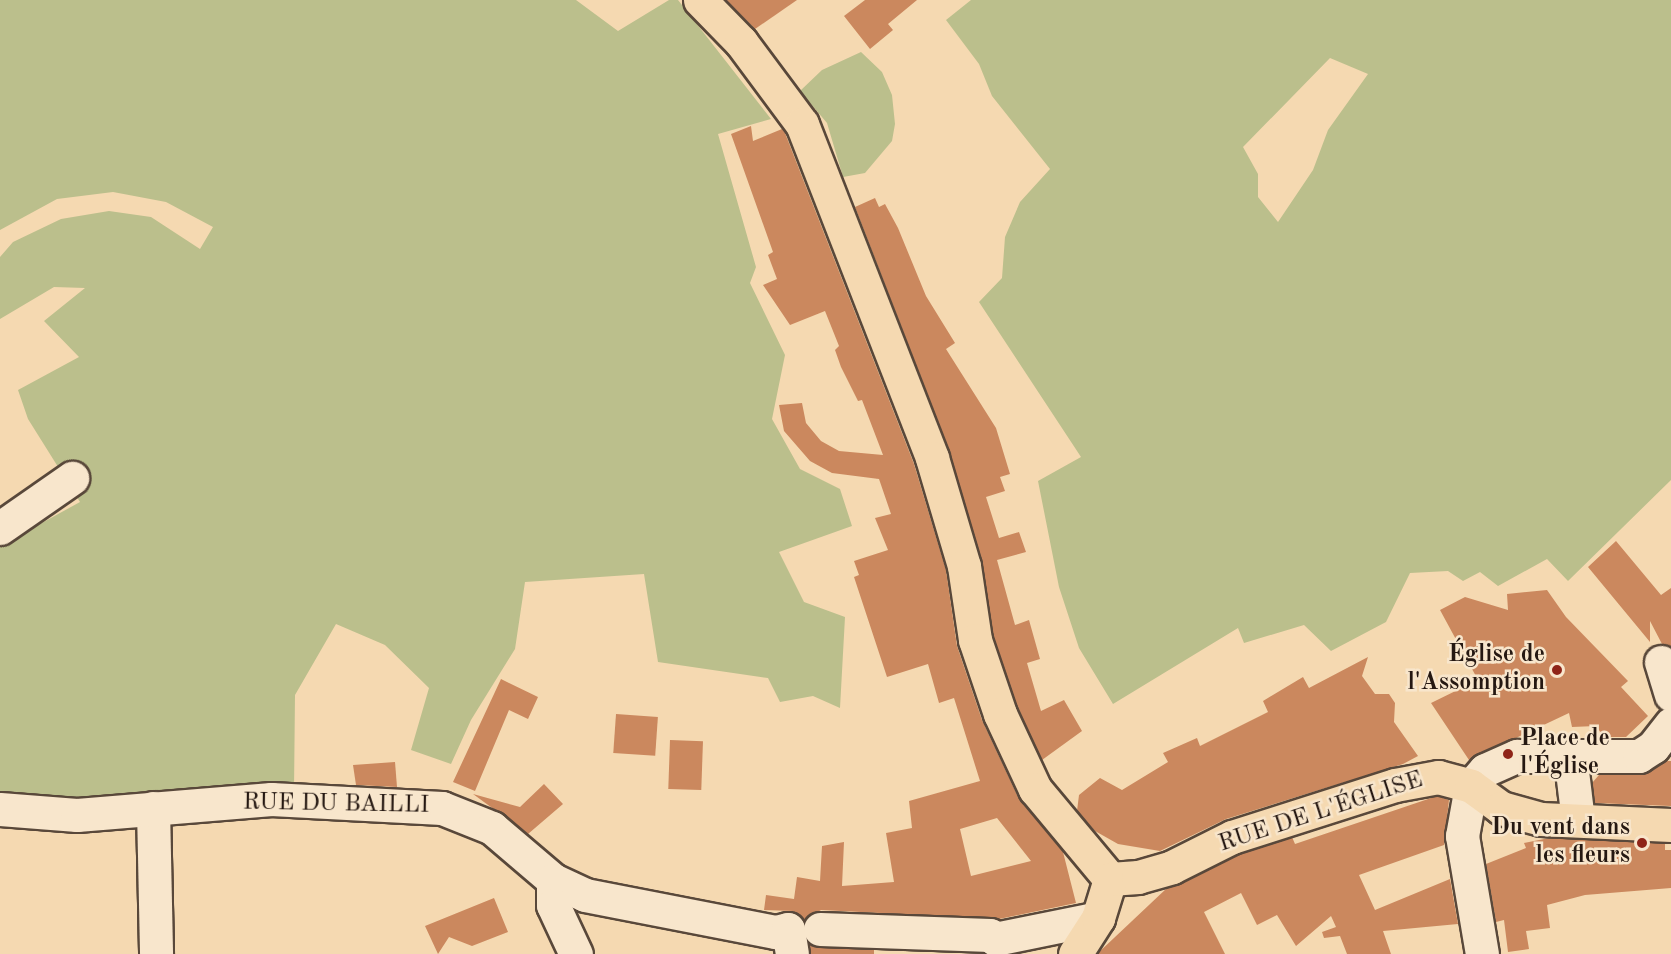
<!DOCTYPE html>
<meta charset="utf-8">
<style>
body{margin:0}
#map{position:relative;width:1671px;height:954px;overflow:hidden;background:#f5d9b1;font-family:"Old Standard TT",serif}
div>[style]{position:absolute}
.green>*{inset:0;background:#bbbf8c}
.building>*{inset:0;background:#cb885e;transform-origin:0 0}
.roads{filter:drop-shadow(2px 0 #59483a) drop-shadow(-2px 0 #59483a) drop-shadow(0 2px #59483a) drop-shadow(0 -2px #59483a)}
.minor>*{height:33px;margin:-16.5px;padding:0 16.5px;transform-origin:16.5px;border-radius:16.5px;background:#f8e6cc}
.major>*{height:33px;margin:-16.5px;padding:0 16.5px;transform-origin:16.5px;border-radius:16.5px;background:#f5d9b1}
.dots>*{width:16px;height:16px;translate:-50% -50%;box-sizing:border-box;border:3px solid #f8e6cc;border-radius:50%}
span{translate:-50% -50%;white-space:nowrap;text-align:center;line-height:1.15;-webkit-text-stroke:5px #f8e6cc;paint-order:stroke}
.poi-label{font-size:24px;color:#251812;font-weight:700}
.right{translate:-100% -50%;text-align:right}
.left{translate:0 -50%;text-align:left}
.street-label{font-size:24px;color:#251812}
</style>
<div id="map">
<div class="green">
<div style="clip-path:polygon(0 0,576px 0,618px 31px,669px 0,678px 0,771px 119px,718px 134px,756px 267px,750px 283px,785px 355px,772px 419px,800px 469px,840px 489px,852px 526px,779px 552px,804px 602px,845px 617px,840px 708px,813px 696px,780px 702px,768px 678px,658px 662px,644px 574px,525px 582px,515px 649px,471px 720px,451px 764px,411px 750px,429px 688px,385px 645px,336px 624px,295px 695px,294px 791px,102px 800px,0 794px,0 546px,80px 502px,28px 419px,18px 390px,79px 357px,44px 321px,85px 288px,54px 287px,0 319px,0 257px,13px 242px,61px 219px,109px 211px,151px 217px,200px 249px,213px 227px,166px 202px,113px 192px,57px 199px,0 230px)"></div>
<div style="clip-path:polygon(evenodd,971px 0,1671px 0,1671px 480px,1568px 581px,1547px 559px,1498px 586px,1480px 572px,1463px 581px,1448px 571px,1410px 573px,1386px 622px,1331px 651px,1304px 625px,1244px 643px,1238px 628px,1113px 704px,1079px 648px,1059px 587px,1038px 481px,1081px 457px,979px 302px,1002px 278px,1005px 237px,1020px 202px,1050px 169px,992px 96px,979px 64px,946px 20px,971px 0,1330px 58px,1368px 74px,1328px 130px,1313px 170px,1278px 222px,1258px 197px,1258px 174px,1243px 147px,1330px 58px)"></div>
<div style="clip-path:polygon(861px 52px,882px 72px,892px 95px,895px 124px,892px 141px,865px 173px,843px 177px,827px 123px,800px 91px,822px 70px)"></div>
</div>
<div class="building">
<div style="clip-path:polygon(726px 0,797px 0,755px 29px)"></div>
<div style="clip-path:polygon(865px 0,917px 0,888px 24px,893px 30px,870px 49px,844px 16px)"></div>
<div style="clip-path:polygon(evenodd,751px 126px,753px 141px,782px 129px,785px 133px,914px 464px,946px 570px,957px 646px,982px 720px,1018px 797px,1063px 852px,1076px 903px,999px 919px,821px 910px,804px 920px,793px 911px,764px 910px,766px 895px,794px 899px,797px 877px,820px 881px,822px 846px,844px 842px,842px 886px,894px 882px,886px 833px,912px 828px,909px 801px,980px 781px,954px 698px,939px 703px,928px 664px,887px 677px,854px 577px,859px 575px,854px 561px,888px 550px,875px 518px,891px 514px,879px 479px,832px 473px,810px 461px,784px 431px,779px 405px,802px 403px,806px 423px,821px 441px,839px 451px,883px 455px,862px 400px,858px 401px,841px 367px,835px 350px,839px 346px,825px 311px,790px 325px,763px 285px,777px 279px,768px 255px,773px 252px,731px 134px,751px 126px,997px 818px,1031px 861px,971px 876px,960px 829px,997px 818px)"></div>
<div style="clip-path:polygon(875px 198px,879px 207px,885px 204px,898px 228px,926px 296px,955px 343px,946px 349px,996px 428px,1010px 474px,1000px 477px,1005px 491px,986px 497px,999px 538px,1019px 532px,1026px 552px,997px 560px,1015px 625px,1029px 620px,1040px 659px,1027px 663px,1041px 711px,1064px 700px,1082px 731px,1042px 760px,1017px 707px,993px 636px,982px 561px,950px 453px,855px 207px)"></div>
<div style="clip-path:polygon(1616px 541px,1661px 595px,1671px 588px,1671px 647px,1662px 644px,1650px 621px,1650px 642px,1588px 567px)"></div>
<div style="clip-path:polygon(1547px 590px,1566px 617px,1628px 681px,1621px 687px,1648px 716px,1626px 737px,1604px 737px,1596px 726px,1572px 727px,1569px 713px,1469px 760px,1431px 703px,1478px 680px,1440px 610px,1465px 597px,1508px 610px,1507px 594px)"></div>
<div style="clip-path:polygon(1368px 657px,1362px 676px,1375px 694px,1389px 694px,1395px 703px,1394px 722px,1418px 756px,1403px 764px,1226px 819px,1160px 851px,1118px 844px,1095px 831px,1077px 811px,1079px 795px,1100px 778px,1122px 790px,1168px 762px,1163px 753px,1197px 738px,1200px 746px,1268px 712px,1263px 701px,1303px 677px,1309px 688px)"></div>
<div style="clip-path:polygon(501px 679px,538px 697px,528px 719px,509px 710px,475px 791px,453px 782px)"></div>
<div style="left:616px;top:714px;width:42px;height:39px;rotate:4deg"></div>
<div style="left:670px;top:740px;width:33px;height:49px;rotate:2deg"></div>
<div style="clip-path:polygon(1665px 761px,1671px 761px,1671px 806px,1595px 803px,1592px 783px,1599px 775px,1640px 775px)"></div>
<div style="clip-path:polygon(395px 762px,397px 787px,356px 785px,353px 765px)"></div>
<div style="clip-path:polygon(544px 784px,563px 804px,528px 834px,473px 794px,520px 807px)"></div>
<div style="clip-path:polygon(1437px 796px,1449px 800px,1444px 845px,1359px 875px,1375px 910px,1450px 879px,1458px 924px,1383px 931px,1391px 954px,1347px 954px,1340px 936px,1324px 938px,1322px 932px,1336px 927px,1331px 916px,1296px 946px,1277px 915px,1257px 925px,1241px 893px,1204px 912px,1225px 954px,1097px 954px,1167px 888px,1239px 854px,1292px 837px,1295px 844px)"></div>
<div style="clip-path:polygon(1549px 838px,1665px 843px,1665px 850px,1671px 850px,1671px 888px,1585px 895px,1547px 905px,1550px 928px,1526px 931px,1529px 949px,1508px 952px,1504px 920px,1496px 922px,1486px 864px,1526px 848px,1524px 843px)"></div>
<div style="clip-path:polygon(494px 898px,508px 932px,472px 946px,449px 937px,438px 954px,425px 926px)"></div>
<div style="clip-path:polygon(809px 944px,874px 950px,874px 954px,810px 954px)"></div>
</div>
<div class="roads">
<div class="minor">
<div style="left:0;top:528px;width:88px;rotate:-34.8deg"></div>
<div style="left:1661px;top:662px;width:34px;rotate:73deg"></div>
<div style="left:1570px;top:755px;width:65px;rotate:83deg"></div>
<div style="left:153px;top:808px;width:146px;rotate:88.8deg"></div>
<div style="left:0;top:809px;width:77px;rotate:4.5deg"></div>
<div style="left:77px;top:815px;width:195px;rotate:-4.7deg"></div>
<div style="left:271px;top:799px;width:171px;rotate:3deg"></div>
<div style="left:442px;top:808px;width:54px;rotate:21.8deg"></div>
<div style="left:492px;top:828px;width:80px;rotate:40.4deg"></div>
<div style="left:553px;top:880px;width:35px;rotate:25deg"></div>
<div style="left:585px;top:895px;width:195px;rotate:11deg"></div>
<div style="left:776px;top:932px;width:12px;rotate:-14deg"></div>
<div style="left:788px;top:929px;width:25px;rotate:81deg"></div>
<div style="left:553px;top:880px;width:25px;rotate:90deg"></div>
<div style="left:553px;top:905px;width:54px;rotate:64.9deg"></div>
<div style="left:820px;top:929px;width:170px;rotate:2deg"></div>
<div style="left:990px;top:935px;width:6px;rotate:39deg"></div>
<div style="left:995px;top:939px;width:105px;rotate:-11.5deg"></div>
<div style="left:1482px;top:954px;width:120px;rotate:-99.6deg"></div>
<div style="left:1462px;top:836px;width:51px;rotate:-79.8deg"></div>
<div style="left:1471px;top:786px;width:21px;rotate:-49deg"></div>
<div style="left:1485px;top:770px;width:35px;rotate:-24deg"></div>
<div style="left:1517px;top:756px;width:122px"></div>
<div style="left:1639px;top:756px;width:17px;rotate:-33deg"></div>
<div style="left:1653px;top:747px;width:29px;rotate:-52deg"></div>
</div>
<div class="major">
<div style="left:700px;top:0;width:59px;rotate:45.7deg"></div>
<div style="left:741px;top:42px;width:102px;rotate:53.4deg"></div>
<div style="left:802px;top:124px;width:358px;rotate:68.7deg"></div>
<div style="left:932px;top:458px;width:113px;rotate:73.5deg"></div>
<div style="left:964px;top:566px;width:75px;rotate:81.5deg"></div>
<div style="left:975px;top:640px;width:78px;rotate:71.3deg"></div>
<div style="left:1000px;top:714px;width:83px;rotate:65deg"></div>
<div style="left:1035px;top:789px;width:117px;rotate:50.2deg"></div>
<div style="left:1075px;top:954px;width:43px;rotate:-57.4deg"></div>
<div style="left:1098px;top:918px;width:41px;rotate:-72.9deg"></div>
<div style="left:1110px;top:879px;width:28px;rotate:-4deg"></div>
<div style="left:1138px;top:877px;width:35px;rotate:-16deg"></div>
<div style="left:1172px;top:867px;width:67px;rotate:-26.6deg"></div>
<div style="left:1232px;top:837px;width:171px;rotate:-17.7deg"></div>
<div style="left:1395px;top:785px;width:44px;rotate:-10.5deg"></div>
<div style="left:1438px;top:777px;width:34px;rotate:15deg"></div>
<div style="left:1471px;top:786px;width:37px;rotate:36deg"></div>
<div style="left:1501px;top:808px;width:41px;rotate:15.4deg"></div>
<div style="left:1541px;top:819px;width:130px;rotate:2.6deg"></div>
</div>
</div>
<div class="dots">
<div style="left:1557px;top:670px;background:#8f2418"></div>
<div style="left:1508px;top:754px;background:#8f2418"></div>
<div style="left:1642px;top:843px;background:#8f2418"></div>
</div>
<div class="poi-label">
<span class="right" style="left:1545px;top:670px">Église de<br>l'Assomption</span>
<span class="left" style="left:1520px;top:754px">Place de<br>l'Église</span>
<span class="right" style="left:1630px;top:843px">Du vent dans<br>les fleurs</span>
</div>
<div class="street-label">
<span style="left:336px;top:805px;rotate:1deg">RUE DU BAILLI</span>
<span style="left:1321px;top:813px;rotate:-18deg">RUE DE L'ÉGLISE</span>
</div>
</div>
